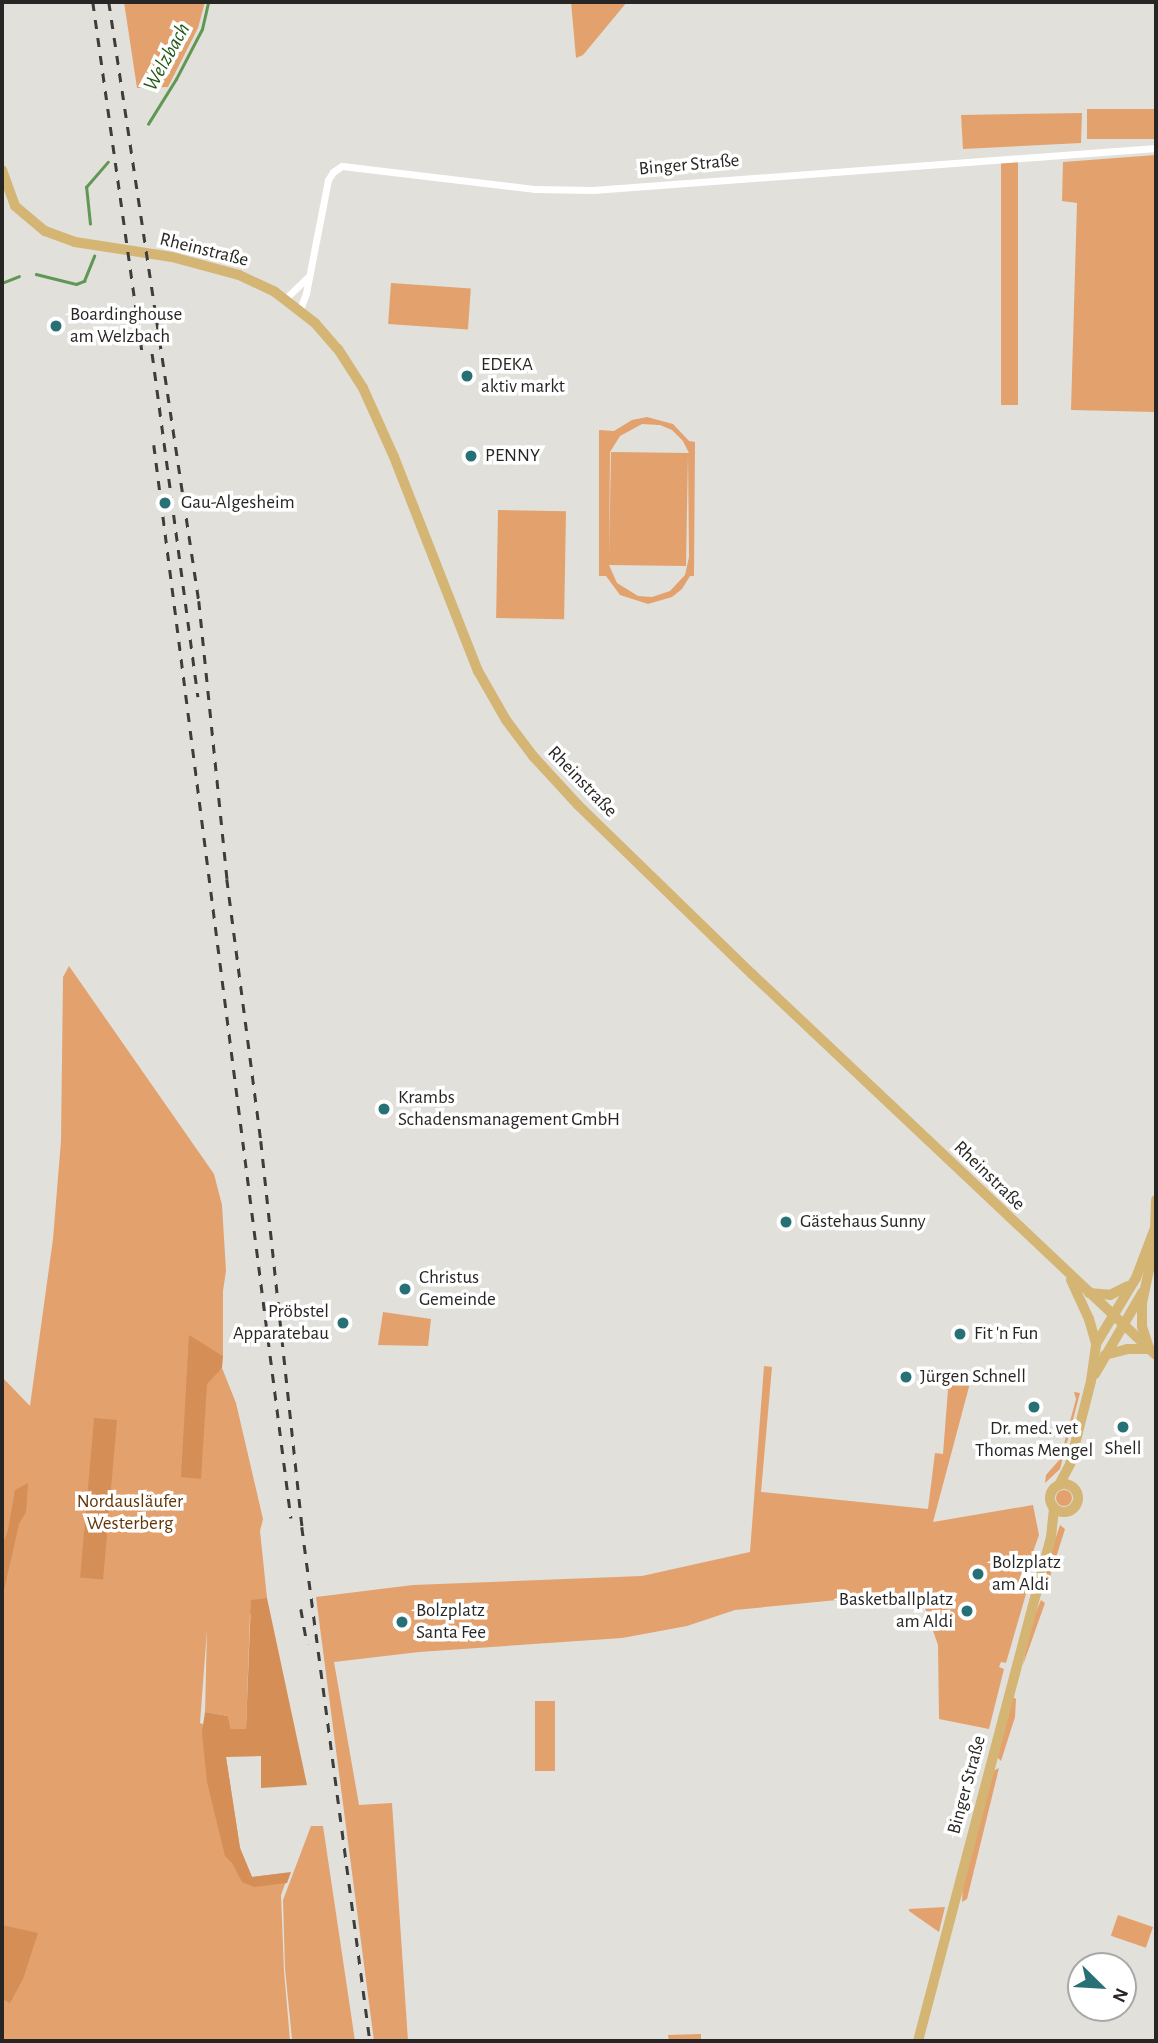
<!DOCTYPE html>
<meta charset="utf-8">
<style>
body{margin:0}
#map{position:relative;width:1158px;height:2043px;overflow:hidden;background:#e1e0da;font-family:"Alegreya Sans",sans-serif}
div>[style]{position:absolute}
.green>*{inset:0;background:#e3a16e;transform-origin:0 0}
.round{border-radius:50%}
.forest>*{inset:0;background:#d58e56;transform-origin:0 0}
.stream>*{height:2.5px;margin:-1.25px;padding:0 1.25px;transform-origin:1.25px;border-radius:1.25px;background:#609754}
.minor>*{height:7px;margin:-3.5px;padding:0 3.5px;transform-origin:3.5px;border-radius:3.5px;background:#fff}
.major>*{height:10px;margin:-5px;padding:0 5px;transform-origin:5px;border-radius:5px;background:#d4b574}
.major>.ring{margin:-5px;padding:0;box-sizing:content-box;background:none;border:10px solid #d4b574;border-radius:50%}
.rail>*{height:2.5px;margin-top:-1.25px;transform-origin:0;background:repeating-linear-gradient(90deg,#3e3d3b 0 9px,transparent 0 18px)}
.dots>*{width:19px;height:19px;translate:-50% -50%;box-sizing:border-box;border:4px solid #fff;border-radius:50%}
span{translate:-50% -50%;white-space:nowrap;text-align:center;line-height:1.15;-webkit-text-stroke:7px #fff;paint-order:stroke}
.street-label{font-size:19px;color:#272624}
.poi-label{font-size:19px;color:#272624}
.left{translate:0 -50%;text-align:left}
.right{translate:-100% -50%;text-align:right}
.park-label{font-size:19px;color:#643508}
.water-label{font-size:21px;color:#215713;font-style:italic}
.frame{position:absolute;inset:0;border:4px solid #272624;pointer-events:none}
.north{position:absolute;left:1067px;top:1952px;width:70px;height:70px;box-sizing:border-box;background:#fff;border:2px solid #a9a8a7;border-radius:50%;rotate:114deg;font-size:19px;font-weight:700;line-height:28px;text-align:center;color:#272624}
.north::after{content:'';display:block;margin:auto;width:24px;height:32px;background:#277176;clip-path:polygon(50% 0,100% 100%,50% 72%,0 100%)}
</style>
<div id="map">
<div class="green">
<div style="clip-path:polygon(124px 2px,205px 2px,198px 28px,168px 87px,137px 88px)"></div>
<div style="clip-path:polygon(571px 2px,627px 2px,583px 55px,576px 58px)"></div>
<div style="left:1156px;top:109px;width:30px;height:69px;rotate:90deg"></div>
<div style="clip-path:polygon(1082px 113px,1081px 143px,963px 149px,961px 115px)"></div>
<div style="clip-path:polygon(1156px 155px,1156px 412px,1071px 410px,1077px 203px,1062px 201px,1063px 162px)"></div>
<div style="left:1018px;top:162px;width:243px;height:17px;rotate:90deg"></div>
<div style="left:391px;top:283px;width:80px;height:41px;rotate:4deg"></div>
<div style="clip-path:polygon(evenodd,647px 417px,673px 424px,689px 441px,695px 442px,694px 576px,690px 576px,682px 589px,672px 597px,648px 604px,620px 595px,606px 576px,599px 576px,599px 430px,614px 431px,632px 420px,647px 417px,642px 424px,660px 425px,672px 430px,683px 441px,689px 453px,611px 452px,609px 559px,610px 452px,620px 436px,642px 424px,647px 417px,688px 454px,689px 557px,685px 575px,670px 591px,652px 597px,638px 596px,617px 583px,609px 565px,686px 566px,688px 454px)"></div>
<div style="left:498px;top:510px;width:68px;height:108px;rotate:1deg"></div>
<div style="clip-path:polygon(69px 966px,214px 1174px,222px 1205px,226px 1271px,223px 1291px,223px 1356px,189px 1336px,220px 1370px,222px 1368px,236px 1403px,263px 1519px,260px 1531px,267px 1598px,250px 1615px,246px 1730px,231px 1729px,228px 1716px,205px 1712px,207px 1630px,200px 1723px,207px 1726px,232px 1756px,226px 1757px,240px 1848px,252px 1877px,286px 1873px,288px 1876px,281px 1895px,284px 1971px,290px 2040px,292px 2039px,285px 1969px,283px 1900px,311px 1826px,323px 1826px,355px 2041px,2px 2041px,2px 1377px,30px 1406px,53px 1239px,61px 1141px,63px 977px)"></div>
<div style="clip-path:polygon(383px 1312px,431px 1319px,428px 1346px,378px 1345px)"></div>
<div style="clip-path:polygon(764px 1366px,772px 1367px,761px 1492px,928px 1509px,935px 1453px,943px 1454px,948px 1390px,944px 1389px,944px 1380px,970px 1383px,933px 1522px,1033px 1505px,1039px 1535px,1027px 1569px,1028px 1587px,1006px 1663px,1001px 1662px,999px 1667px,1004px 1669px,989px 1729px,939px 1719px,938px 1645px,923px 1602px,868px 1597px,735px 1610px,687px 1626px,622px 1638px,419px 1652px,334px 1662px,359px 1805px,392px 1803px,408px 2041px,374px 2041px,316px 1597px,413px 1585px,642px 1576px,750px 1552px)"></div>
<div style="clip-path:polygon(1074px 1392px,1080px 1393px,1060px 1469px,1045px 1483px,1046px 1475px,1060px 1459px,1076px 1399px)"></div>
<div class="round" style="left:1056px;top:1490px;width:16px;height:16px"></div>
<div style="clip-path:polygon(1060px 1525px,1065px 1529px,1048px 1583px,1046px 1567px)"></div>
<div style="clip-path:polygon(1041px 1600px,1045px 1603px,1023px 1665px,1031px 1624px)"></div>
<div style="clip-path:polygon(1013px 1697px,1016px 1699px,1015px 1717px,1001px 1761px,997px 1757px)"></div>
<div style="left:535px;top:1701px;width:20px;height:70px"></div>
<div style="clip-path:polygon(999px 1768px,967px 1899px,962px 1902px,963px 1881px,993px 1771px)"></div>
<div style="clip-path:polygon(945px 1907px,939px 1932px,909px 1911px,909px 1909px)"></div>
<div style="left:1118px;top:1915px;width:37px;height:22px;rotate:19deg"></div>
<div style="clip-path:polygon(701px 2034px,701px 2041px,669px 2041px,668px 2035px)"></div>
</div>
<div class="forest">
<div style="clip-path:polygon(189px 1335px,223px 1356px,222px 1368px,207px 1384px,201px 1479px,181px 1477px)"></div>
<div style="left:117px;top:1420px;width:160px;height:23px;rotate:95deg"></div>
<div style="clip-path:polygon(28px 1483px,26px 1512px,19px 1524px,2px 1599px,2px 1546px,8px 1530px,15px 1490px)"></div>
<div style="clip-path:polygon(267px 1598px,307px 1785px,261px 1788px,261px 1756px,226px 1757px,240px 1848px,252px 1877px,291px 1872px,287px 1883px,254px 1887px,242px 1882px,232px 1863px,225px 1856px,207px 1782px,202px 1732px,205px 1712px,228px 1716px,231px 1729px,246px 1729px,251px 1600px)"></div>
<div style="clip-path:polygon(2px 1925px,38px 1933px,23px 1979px,10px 2003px,2px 1999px)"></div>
</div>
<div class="stream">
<div style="left:148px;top:124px;width:53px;rotate:-58.1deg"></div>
<div style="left:176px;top:79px;width:56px;rotate:-62.5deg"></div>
<div style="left:202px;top:29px;width:28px;rotate:-77deg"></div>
<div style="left:90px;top:224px;width:37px;rotate:-96deg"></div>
<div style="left:86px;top:187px;width:33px;rotate:-49deg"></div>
<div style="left:36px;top:274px;width:41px;rotate:14deg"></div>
<div style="left:76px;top:284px;width:9px;rotate:-21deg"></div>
<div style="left:84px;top:281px;width:27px;rotate:-68deg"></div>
<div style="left:2px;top:283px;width:18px;rotate:-22deg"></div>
</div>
<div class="minor">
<div style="left:285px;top:299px;width:30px;rotate:-44deg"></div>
<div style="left:300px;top:309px;width:17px;rotate:-69deg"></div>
<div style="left:306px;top:293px;width:115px;rotate:-79deg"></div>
<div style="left:328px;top:180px;width:9px;rotate:-58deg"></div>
<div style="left:333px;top:172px;width:11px;rotate:-34deg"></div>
<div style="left:342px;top:166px;width:193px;rotate:6.8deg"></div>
<div style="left:534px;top:189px;width:59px;rotate:1deg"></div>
<div style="left:593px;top:190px;width:565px;rotate:-4.27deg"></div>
</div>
<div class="major">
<div style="left:2px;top:170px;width:38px;rotate:70deg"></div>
<div style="left:15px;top:206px;width:39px;rotate:40deg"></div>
<div style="left:45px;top:231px;width:32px;rotate:20deg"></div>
<div style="left:75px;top:242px;width:98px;rotate:8.8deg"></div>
<div style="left:172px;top:257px;width:69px;rotate:15deg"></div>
<div style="left:239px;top:275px;width:40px;rotate:25deg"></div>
<div style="left:275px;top:292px;width:51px;rotate:37.8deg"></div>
<div style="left:315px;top:323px;width:35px;rotate:49deg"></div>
<div style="left:338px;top:349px;width:46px;rotate:57.3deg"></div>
<div style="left:363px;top:388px;width:76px;rotate:65.8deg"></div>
<div style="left:394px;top:457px;width:230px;rotate:68.6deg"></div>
<div style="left:478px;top:671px;width:56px;rotate:60.3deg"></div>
<div style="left:506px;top:720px;width:45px;rotate:53.1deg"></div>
<div style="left:533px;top:756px;width:67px;rotate:47.4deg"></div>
<div style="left:578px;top:805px;width:243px;rotate:44.2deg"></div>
<div style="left:752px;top:974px;width:555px;rotate:43.32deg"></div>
<div style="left:1155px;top:1231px;width:31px;rotate:-88deg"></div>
<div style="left:1071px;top:1280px;width:43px;rotate:65.2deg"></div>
<div style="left:1089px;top:1319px;width:26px;rotate:74deg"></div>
<div style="left:1089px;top:1293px;width:21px;rotate:5deg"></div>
<div style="left:1110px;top:1295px;width:20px;rotate:-27deg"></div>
<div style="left:1149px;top:1348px;width:23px;rotate:-108deg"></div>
<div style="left:1142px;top:1326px;width:23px;rotate:-90deg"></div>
<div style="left:1142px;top:1303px;width:58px;rotate:-78.1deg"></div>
<div style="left:1105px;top:1355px;width:23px;rotate:-15deg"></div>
<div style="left:1127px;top:1349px;width:22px"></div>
<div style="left:1095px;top:1374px;width:94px;rotate:-59.9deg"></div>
<div class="ring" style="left:1050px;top:1484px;width:18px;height:18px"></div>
<div style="left:1059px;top:1485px;width:24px;rotate:-62deg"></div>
<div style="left:1070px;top:1464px;width:86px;rotate:-75.8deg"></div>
<div style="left:1091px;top:1381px;width:37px;rotate:-82deg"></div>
<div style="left:1096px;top:1344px;width:77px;rotate:-58.8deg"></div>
<div style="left:1136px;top:1278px;width:57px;rotate:-69.3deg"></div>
<div style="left:918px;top:2041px;width:521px;rotate:-75.22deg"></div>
<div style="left:1051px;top:1537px;width:29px;rotate:-84deg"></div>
</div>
<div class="rail">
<div style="left:93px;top:2px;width:353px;rotate:82deg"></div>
<div style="left:109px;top:2px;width:606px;rotate:81.46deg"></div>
<div style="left:199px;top:601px;width:279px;rotate:84.2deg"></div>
<div style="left:227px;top:879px;width:264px;rotate:82.6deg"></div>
<div style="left:261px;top:1141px;width:388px;rotate:83.9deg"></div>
<div style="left:302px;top:1527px;width:518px;rotate:82.46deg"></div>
<div style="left:150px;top:336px;width:364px;rotate:82.4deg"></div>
<div style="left:154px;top:445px;width:1082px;rotate:82.72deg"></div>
<div style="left:301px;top:1609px;width:36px;rotate:80deg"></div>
</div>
<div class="dots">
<div style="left:56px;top:326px;background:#277176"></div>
<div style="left:467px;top:376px;background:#277176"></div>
<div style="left:471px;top:456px;background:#277176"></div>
<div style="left:165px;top:503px;background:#277176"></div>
<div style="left:384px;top:1109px;background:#277176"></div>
<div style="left:786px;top:1222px;background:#277176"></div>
<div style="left:405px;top:1289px;background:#277176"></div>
<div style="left:343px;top:1323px;background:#277176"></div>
<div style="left:960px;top:1334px;background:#277176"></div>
<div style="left:906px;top:1377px;background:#277176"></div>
<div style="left:1034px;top:1407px;background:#277176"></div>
<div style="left:1123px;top:1427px;background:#277176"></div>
<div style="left:978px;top:1574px;background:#277176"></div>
<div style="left:967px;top:1611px;background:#277176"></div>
<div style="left:402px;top:1622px;background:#277176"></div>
</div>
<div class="street-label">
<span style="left:689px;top:165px;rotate:-5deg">Binger Straße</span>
<span style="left:204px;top:250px;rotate:14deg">Rheinstraße</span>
<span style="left:582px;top:782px;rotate:46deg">Rheinstraße</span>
<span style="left:989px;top:1176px;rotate:44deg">Rheinstraße</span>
<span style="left:967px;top:1785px;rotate:-75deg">Binger Straße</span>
</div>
<div class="poi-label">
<span class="left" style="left:70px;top:326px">Boardinghouse<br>am Welzbach</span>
<span class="left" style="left:481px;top:376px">EDEKA<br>aktiv markt</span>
<span class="left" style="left:485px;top:456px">PENNY</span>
<span class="left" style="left:181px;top:503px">Gau-Algesheim</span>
<span class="left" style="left:398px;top:1109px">Krambs<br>Schadensmanagement GmbH</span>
<span class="left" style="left:800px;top:1222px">Gästehaus Sunny</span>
<span class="left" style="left:419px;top:1289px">Christus<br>Gemeinde</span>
<span class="right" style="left:329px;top:1323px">Pröbstel<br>Apparatebau</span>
<span class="left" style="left:974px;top:1334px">Fit 'n Fun</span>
<span class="left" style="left:920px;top:1377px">Jürgen Schnell</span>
<span style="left:1034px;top:1440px">Dr. med. vet<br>Thomas Mengel</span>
<span style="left:1123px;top:1449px">Shell</span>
<span class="left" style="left:992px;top:1574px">Bolzplatz<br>am Aldi</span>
<span class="right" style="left:953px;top:1611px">Basketballplatz<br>am Aldi</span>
<span class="left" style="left:416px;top:1622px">Bolzplatz<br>Santa Fee</span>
</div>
<div class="park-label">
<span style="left:130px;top:1513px">Nordausläufer<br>Westerberg</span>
</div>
<div class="water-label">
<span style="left:167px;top:57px;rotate:-61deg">Welzbach</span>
</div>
<div class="frame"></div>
<div class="north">N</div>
</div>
